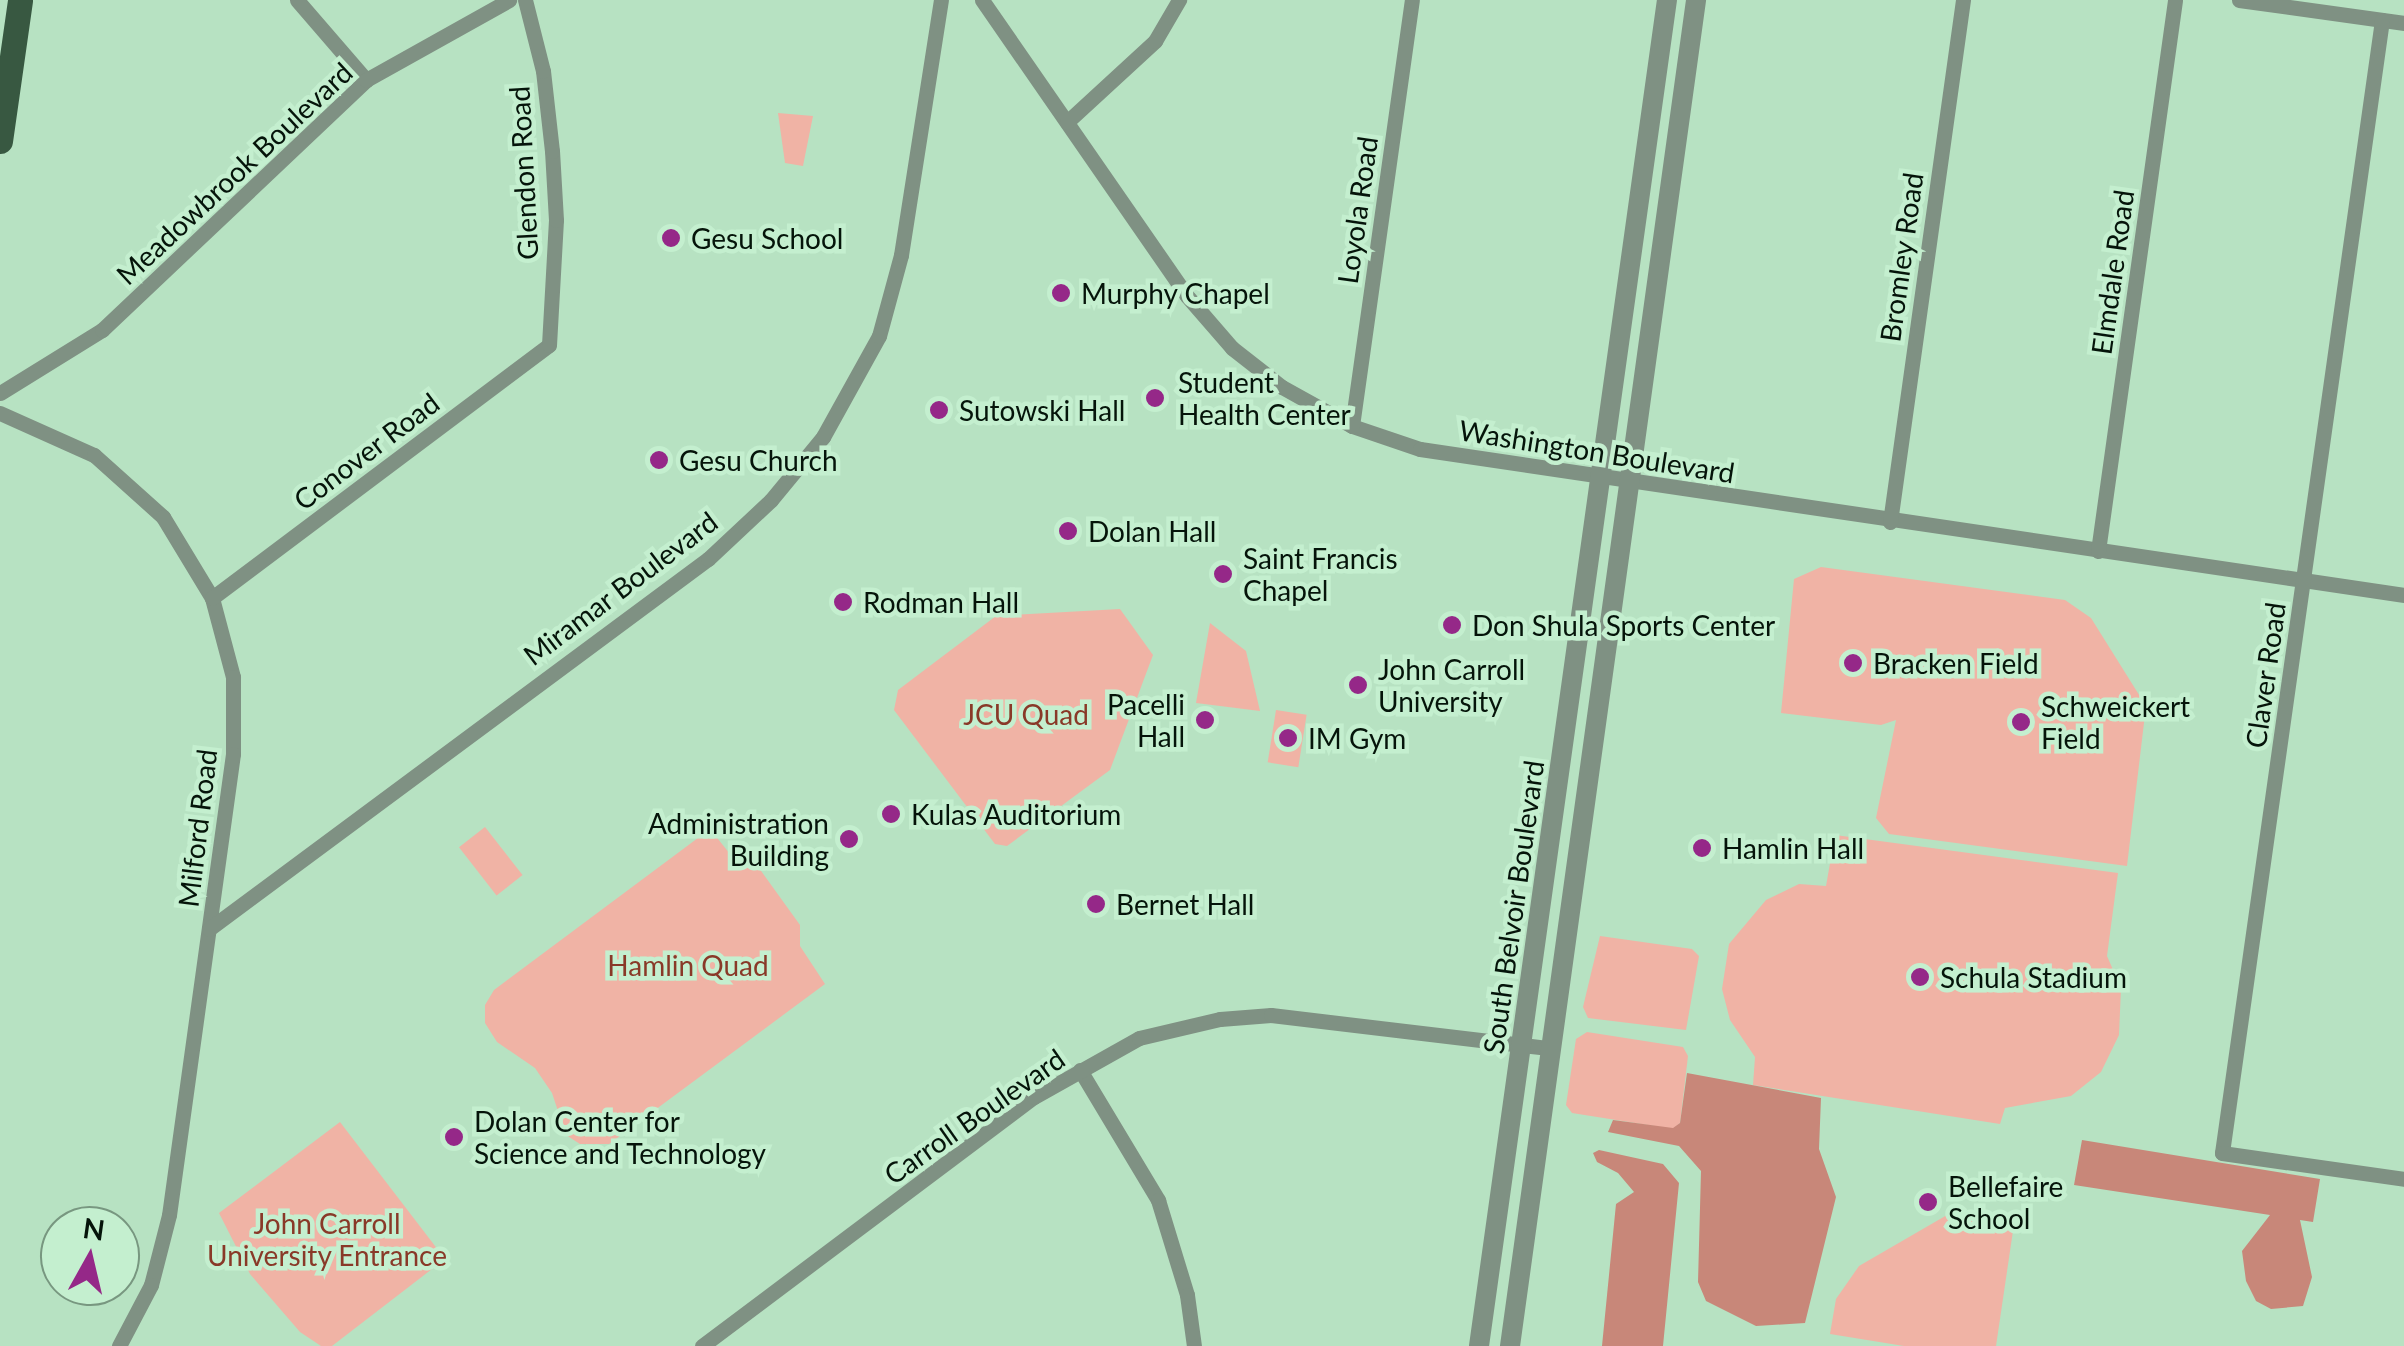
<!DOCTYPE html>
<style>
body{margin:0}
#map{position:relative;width:2404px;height:1346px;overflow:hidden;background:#b7e2c2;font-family:Lato,sans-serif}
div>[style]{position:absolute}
.green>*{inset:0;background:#f0b3a5;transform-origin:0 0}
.forest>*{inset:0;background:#c88779}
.minor>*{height:15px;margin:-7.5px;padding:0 7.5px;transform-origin:7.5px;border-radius:7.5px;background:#7f9183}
.tertiary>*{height:20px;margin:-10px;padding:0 10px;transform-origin:10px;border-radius:10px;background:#7f9183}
.primary>*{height:25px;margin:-12.5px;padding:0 12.5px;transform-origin:12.5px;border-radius:12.5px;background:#385841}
.dots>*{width:28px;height:28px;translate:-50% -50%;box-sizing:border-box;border:5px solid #c4efcf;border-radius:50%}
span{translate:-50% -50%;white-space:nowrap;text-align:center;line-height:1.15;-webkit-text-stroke:9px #c4efcf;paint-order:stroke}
.street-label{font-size:28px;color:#05140a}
.poi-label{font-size:28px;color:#05140a}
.left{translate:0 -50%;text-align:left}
.right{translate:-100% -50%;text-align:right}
.park-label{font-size:28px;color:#893928}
.north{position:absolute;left:40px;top:1206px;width:100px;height:100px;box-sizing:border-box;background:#c4efcf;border:2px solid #789780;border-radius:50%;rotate:8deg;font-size:28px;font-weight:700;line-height:40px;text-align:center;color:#05140a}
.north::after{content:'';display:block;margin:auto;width:35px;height:45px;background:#952888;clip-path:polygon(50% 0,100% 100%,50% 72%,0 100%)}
</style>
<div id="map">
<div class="green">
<div style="clip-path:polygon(778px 113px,813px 116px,803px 166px,785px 163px)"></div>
<div style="clip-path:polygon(1821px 567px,2065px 600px,2091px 618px,2146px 706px,2127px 866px,1889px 834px,1876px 818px,1896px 720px,1881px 725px,1781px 713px,1794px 579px)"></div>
<div style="clip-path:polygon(1120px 609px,1153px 655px,1110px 770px,1007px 846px,995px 844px,894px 710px,898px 690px,996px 616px)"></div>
<div style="clip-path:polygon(1210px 623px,1246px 651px,1260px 711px,1196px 703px)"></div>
<div style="left:1276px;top:710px;width:31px;height:53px;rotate:9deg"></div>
<div style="left:485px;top:827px;width:61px;height:33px;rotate:52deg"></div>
<div style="clip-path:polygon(710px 829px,738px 864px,759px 868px,800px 925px,800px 946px,825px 984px,609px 1144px,580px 1144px,566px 1135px,552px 1093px,535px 1068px,497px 1042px,485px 1023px,485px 1005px,494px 990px)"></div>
<div style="clip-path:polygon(1835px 835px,2118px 873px,2107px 956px,2121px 988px,2119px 1035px,2101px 1072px,2071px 1096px,2005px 1108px,2000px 1124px,1753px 1085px,1755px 1057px,1730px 1020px,1722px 989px,1729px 944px,1766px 900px,1799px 884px,1826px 886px)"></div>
<div style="clip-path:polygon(1600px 936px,1692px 949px,1699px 956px,1686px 1030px,1588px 1018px,1583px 1007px)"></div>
<div style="clip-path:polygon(1587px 1032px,1683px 1047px,1688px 1056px,1680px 1123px,1673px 1129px,1572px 1113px,1566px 1105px,1576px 1039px)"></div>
<div style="clip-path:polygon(340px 1122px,445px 1259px,332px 1346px,321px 1346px,300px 1332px,250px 1274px,219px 1213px)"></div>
<div style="clip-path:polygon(1947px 1215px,2014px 1224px,1996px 1346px,1904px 1346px,1830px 1334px,1836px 1299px,1859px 1266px)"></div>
</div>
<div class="forest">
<div style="clip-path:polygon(1687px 1073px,1821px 1098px,1819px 1149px,1836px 1197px,1805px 1323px,1756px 1326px,1706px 1301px,1698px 1282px,1701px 1171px,1679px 1146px,1608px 1132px,1613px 1120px,1673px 1128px,1680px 1123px)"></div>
<div style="clip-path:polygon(2082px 1140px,2320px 1179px,2313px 1222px,2300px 1220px,2312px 1277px,2303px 1306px,2271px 1309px,2256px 1301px,2246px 1281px,2242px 1251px,2270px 1215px,2074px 1185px)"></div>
<div style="clip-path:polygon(1599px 1150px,1663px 1164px,1679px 1183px,1663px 1346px,1602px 1346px,1616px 1204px,1634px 1192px,1618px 1173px,1597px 1162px,1593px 1153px)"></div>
</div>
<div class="minor">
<div style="left:297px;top:0;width:106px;rotate:49.2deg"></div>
<div style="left:982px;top:0;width:360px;rotate:55.3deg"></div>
<div style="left:1187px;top:296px;width:69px;rotate:49.1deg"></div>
<div style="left:1232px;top:348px;width:63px;rotate:38deg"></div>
<div style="left:1282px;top:387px;width:80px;rotate:29.1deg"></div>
<div style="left:1352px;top:426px;width:72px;rotate:18.7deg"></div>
<div style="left:1420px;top:449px;width:995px;rotate:8.44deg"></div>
<div style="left:2239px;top:0;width:167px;rotate:7.9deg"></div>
<div style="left:2382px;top:20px;width:1144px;rotate:98.04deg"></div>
<div style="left:2222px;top:1153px;width:184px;rotate:8.1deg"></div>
<div style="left:1067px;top:122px;width:120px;rotate:-42.6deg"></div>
<div style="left:1155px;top:41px;width:48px;rotate:-59.7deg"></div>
<div style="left:0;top:393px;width:120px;rotate:-31.7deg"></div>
<div style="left:102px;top:330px;width:364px;rotate:-43.4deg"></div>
<div style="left:366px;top:80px;width:164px;rotate:-29.2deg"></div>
<div style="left:0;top:413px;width:103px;rotate:24.1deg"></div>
<div style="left:94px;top:455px;width:93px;rotate:41.9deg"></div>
<div style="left:163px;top:517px;width:95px;rotate:58.8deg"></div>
<div style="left:212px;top:598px;width:82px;rotate:75.1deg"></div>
<div style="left:233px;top:677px;width:77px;rotate:90deg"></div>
<div style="left:233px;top:754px;width:465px;rotate:97.9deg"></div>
<div style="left:169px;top:1215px;width:72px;rotate:104.4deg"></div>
<div style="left:151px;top:1285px;width:69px;rotate:117.7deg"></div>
<div style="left:1352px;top:426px;width:430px;rotate:-82deg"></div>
<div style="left:1890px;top:522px;width:527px;rotate:-82.04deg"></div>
<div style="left:2098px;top:551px;width:556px;rotate:-82.04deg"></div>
<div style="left:212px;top:598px;width:421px;rotate:-36.9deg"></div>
<div style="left:549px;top:345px;width:125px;rotate:-86.8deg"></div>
<div style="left:556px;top:220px;width:69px;rotate:-93.3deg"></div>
<div style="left:552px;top:151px;width:81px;rotate:-96.4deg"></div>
<div style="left:543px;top:71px;width:73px;rotate:-104.2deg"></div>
<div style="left:209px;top:929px;width:621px;rotate:-36.56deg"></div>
<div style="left:708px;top:559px;width:86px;rotate:-43.1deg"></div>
<div style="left:771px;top:500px;width:82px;rotate:-50.5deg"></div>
<div style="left:823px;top:437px;width:115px;rotate:-61deg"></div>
<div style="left:879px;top:336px;width:84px;rotate:-74.8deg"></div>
<div style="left:901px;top:255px;width:258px;rotate:-81.1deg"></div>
<div style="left:1080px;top:1070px;width:152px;rotate:59deg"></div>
<div style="left:1158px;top:1200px;width:99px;rotate:73deg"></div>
<div style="left:1187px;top:1295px;width:51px;rotate:82.2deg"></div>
<div style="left:702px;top:1346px;width:415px;rotate:-36.9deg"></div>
<div style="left:1034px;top:1097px;width:120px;rotate:-29.3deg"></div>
<div style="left:1139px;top:1038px;width:83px;rotate:-13.2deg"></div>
<div style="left:1220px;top:1019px;width:51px;rotate:-4.5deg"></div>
<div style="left:1271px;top:1015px;width:280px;rotate:6.8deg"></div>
</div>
<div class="tertiary">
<div style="left:1479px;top:1346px;width:1359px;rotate:-82.05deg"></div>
<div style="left:1510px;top:1346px;width:1359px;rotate:-82.13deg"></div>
</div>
<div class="primary">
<div style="left:0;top:141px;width:142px;rotate:-81.9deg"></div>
</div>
<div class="dots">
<div style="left:671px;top:238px;background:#952888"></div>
<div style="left:1061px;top:293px;background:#952888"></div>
<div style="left:1155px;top:398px;background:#952888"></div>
<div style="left:939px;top:410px;background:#952888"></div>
<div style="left:659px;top:460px;background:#952888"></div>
<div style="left:1068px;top:531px;background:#952888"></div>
<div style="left:1223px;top:574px;background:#952888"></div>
<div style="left:843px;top:602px;background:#952888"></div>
<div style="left:1452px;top:625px;background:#952888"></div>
<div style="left:1853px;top:663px;background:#952888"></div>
<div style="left:1358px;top:685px;background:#952888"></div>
<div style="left:1205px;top:720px;background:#952888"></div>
<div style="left:2021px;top:722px;background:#952888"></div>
<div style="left:1288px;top:738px;background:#952888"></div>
<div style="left:891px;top:814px;background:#952888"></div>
<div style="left:849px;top:839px;background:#952888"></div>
<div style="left:1702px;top:848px;background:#952888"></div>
<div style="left:1096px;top:904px;background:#952888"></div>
<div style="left:1920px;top:977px;background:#952888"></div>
<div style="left:454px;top:1137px;background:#952888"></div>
<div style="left:1928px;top:1202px;background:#952888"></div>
</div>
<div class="street-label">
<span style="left:234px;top:173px;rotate:-43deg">Meadowbrook Boulevard</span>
<span style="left:523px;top:173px;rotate:-93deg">Glendon Road</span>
<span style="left:1357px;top:210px;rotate:-82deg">Loyola Road</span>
<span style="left:1901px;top:257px;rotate:-82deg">Bromley Road</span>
<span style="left:2112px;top:272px;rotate:-82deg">Elmdale Road</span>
<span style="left:366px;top:451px;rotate:-37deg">Conover Road</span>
<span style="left:1597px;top:451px;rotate:9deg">Washington Boulevard</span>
<span style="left:620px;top:588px;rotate:-37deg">Miramar Boulevard</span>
<span style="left:2265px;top:675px;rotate:-82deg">Claver Road</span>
<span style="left:197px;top:828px;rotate:-83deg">Milford Road</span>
<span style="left:1513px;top:907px;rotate:-82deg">South Belvoir Boulevard</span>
<span style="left:974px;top:1116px;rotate:-35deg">Carroll Boulevard</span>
</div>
<div class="poi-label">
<span class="left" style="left:691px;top:238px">Gesu School</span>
<span class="left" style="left:1081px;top:293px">Murphy Chapel</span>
<span class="left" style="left:1178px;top:398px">Student<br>Health Center</span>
<span class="left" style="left:959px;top:410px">Sutowski Hall</span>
<span class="left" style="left:679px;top:460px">Gesu Church</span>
<span class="left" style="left:1088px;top:531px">Dolan Hall</span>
<span class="left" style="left:1243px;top:574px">Saint Francis<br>Chapel</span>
<span class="left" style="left:863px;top:602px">Rodman Hall</span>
<span class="left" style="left:1472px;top:625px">Don Shula Sports Center</span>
<span class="left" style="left:1873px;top:663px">Bracken Field</span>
<span class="left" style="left:1378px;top:685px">John Carroll<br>University</span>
<span class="right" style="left:1185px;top:720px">Pacelli<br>Hall</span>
<span class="left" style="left:2041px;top:722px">Schweickert<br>Field</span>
<span class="left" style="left:1308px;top:738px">IM Gym</span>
<span class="left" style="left:911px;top:814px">Kulas Auditorium</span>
<span class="right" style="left:829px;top:839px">Administration<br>Building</span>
<span class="left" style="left:1722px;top:848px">Hamlin Hall</span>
<span class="left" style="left:1116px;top:904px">Bernet Hall</span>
<span class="left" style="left:1940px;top:977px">Schula Stadium</span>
<span class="left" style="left:474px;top:1137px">Dolan Center for<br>Science and Technology</span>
<span class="left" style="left:1948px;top:1202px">Bellefaire<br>School</span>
</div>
<div class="park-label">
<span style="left:1026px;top:714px">JCU Quad</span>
<span style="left:688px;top:965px">Hamlin Quad</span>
<span style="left:327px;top:1239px">John Carroll<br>University Entrance</span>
</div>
<div class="north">N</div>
</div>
